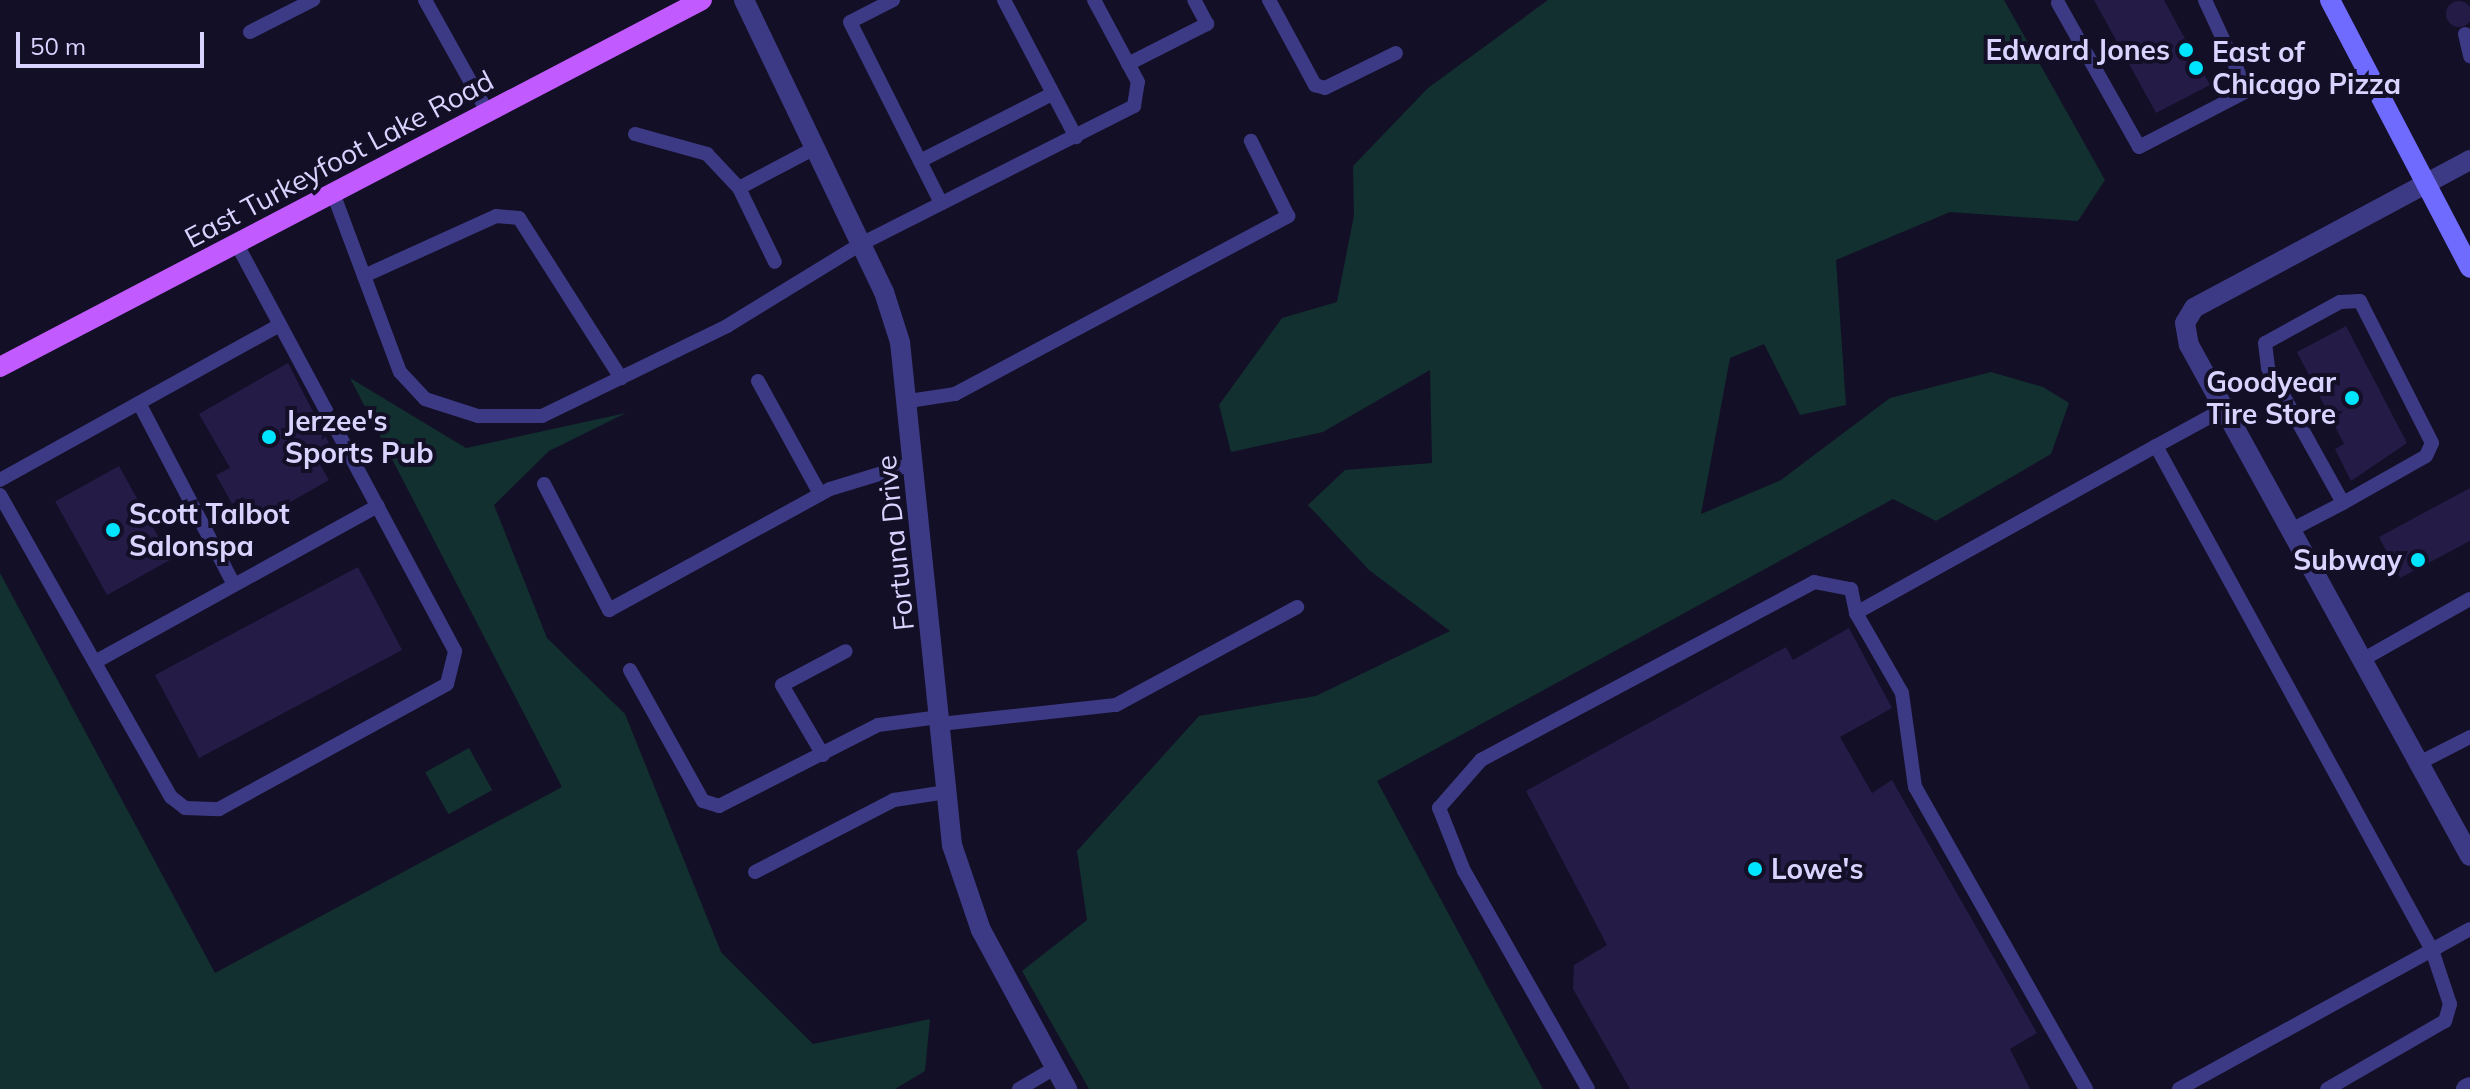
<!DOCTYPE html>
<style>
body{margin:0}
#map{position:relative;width:2470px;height:1089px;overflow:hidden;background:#130f26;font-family:Mulish,sans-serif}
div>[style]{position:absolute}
.green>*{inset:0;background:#12302f;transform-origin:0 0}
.building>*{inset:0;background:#241b47;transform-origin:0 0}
.round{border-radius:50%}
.lane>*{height:14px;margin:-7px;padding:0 7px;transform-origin:7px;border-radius:7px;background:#3d3a85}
.street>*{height:20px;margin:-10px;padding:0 10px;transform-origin:10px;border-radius:10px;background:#3d3a85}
.secondary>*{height:20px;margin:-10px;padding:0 10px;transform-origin:10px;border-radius:10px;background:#6f6bff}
.primary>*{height:20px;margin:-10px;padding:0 10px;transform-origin:10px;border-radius:10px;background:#c25bff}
.dots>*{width:22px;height:22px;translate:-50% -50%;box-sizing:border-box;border:4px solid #130f26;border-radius:50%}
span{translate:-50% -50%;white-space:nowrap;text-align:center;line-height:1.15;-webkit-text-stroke:8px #130f26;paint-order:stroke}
.poi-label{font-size:28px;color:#d9d4ff;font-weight:700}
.right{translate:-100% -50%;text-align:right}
.left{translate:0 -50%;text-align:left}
.street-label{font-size:28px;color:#d9d4ff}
.scale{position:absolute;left:16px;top:32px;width:188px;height:36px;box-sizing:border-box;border:4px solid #d9d4ff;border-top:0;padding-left:10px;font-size:24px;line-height:28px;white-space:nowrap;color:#d9d4ff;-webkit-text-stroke:6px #130f26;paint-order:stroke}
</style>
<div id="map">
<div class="green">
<div style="clip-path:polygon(1548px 0,2004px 0,2105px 180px,2078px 221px,1950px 212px,1836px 260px,1846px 405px,1800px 415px,1764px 344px,1730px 358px,1701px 514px,1781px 480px,1890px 398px,1991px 372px,2043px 387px,2069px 403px,2051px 454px,1936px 521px,1893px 499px,1377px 781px,1543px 1089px,1089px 1089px,1022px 971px,1087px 920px,1077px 851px,1199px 716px,1316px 696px,1450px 631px,1369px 570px,1308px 505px,1345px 470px,1432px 463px,1430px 370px,1323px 432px,1231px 452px,1219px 405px,1282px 318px,1337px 302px,1354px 215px,1353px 166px,1428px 88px)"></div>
<div style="clip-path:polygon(350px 378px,466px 448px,626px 413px,549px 451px,494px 505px,547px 638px,625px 714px,721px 952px,813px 1044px,930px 1019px,925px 1071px,895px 1089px,0 1089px,0 573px,215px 973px,562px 787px)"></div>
<div style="left:469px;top:748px;width:48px;height:50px;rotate:61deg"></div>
</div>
<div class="building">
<div style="clip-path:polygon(2094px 0,2164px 0,2210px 85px,2156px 113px)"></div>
<div class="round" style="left:2446px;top:1px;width:26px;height:26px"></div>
<div style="clip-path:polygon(2346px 326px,2407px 443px,2351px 481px,2335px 449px,2344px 444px,2297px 352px)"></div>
<div style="clip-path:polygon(288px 363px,329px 443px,313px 452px,329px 480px,257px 521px,243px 497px,232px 504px,216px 475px,230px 468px,199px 414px)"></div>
<div style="left:119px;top:466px;width:107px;height:73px;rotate:61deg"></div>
<div style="clip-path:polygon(2470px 488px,2470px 541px,2400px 578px,2379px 537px)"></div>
<div style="left:358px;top:567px;width:94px;height:230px;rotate:62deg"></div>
<div style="clip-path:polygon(1849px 628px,1892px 708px,1840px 737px,1872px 793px,1892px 780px,2037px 1033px,2010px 1049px,2030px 1089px,1630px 1089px,1573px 989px,1574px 965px,1607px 945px,1526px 791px,1786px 647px,1793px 660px)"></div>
</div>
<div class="lane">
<div style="left:425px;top:0;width:129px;rotate:60.9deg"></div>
<div style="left:893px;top:0;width:48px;rotate:152.9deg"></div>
<div style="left:850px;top:22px;width:203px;rotate:63.3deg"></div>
<div style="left:1004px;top:0;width:155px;rotate:62.3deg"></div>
<div style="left:1269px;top:0;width:97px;rotate:61.6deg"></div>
<div style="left:1315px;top:85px;width:10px;rotate:17deg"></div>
<div style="left:1325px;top:88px;width:79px;rotate:-26.2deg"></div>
<div style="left:2058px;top:3px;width:165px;rotate:60.6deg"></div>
<div style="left:2139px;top:147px;width:122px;rotate:-27.4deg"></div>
<div style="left:2247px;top:91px;width:100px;rotate:-114.8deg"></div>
<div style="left:250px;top:32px;width:71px;rotate:-26.9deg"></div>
<div style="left:2465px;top:34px;width:23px;rotate:77deg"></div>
<div style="left:1128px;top:64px;width:89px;rotate:-26.9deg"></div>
<div style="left:1207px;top:24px;width:27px;rotate:-118deg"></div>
<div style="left:635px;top:134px;width:75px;rotate:15.5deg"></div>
<div style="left:707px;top:154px;width:47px;rotate:46.7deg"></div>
<div style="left:739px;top:188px;width:81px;rotate:-27.8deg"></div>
<div style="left:920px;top:161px;width:148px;rotate:-26.9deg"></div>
<div style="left:739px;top:188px;width:82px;rotate:64.1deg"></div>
<div style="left:333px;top:193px;width:191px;rotate:69.5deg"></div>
<div style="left:400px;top:372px;width:37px;rotate:47deg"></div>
<div style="left:425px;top:399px;width:56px;rotate:17.8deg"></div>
<div style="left:478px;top:416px;width:64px"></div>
<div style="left:542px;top:416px;width:206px;rotate:-25.9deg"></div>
<div style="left:727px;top:326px;width:157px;rotate:-31.5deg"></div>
<div style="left:861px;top:244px;width:306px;rotate:-26.8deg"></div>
<div style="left:1134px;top:106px;width:24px;rotate:-81deg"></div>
<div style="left:1138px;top:82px;width:93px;rotate:-118.2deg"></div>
<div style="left:364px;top:276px;width:145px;rotate:-24.4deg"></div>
<div style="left:496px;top:216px;width:23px;rotate:5deg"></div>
<div style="left:519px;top:218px;width:190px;rotate:57.5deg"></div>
<div style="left:758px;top:381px;width:129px;rotate:61.2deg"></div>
<div style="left:909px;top:401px;width:47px;rotate:-8.7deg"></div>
<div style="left:955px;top:394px;width:378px;rotate:-28.1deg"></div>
<div style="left:1288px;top:216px;width:84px;rotate:-116.3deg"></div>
<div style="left:139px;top:403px;width:205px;rotate:62.4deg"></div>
<div style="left:2224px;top:409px;width:77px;rotate:151.4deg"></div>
<div style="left:2156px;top:446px;width:575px;rotate:61.29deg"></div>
<div style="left:2432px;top:950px;width:43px;rotate:-28.9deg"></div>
<div style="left:0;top:480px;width:320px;rotate:-29deg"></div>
<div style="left:544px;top:484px;width:142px;rotate:62.7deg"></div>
<div style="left:609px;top:610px;width:252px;rotate:-28.7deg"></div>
<div style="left:830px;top:489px;width:89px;rotate:-17deg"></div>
<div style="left:0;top:495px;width:347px;rotate:60.5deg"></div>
<div style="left:171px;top:797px;width:18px;rotate:38deg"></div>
<div style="left:185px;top:808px;width:34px;rotate:2deg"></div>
<div style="left:219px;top:809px;width:260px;rotate:-28.7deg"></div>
<div style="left:447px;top:684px;width:34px;rotate:-76deg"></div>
<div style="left:455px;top:651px;width:462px;rotate:-118.2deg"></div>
<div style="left:2291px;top:530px;width:59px;rotate:-27.4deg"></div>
<div style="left:2343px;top:503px;width:95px;rotate:-29.5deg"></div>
<div style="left:2426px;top:456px;width:14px;rotate:-65deg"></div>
<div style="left:2432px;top:443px;width:159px;rotate:-116.9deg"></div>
<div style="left:2360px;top:301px;width:20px;rotate:177deg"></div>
<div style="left:2340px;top:302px;width:85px;rotate:151.3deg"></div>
<div style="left:2265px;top:343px;width:25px;rotate:83deg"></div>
<div style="left:2268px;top:368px;width:154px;rotate:60.9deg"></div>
<div style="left:2362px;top:660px;width:124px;rotate:-29.5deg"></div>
<div style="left:95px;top:662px;width:323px;rotate:-28.9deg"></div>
<div style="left:630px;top:670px;width:150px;rotate:60.9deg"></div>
<div style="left:703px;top:801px;width:17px;rotate:17deg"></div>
<div style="left:719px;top:806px;width:178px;rotate:-27deg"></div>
<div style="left:878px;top:725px;width:63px;rotate:-7.4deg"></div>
<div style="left:940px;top:724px;width:177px;rotate:-6.2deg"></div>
<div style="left:1116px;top:705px;width:206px;rotate:-28.4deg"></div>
<div style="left:823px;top:755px;width:81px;rotate:-120.4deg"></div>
<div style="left:782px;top:685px;width:72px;rotate:-28deg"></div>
<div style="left:2419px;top:763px;width:57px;rotate:-27deg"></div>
<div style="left:755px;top:872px;width:157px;rotate:-27.4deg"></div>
<div style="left:894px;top:800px;width:53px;rotate:-8.7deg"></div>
<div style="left:1019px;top:1089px;width:42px;rotate:-30.3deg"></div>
<div style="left:1588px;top:1089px;width:251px;rotate:-119.6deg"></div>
<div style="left:1464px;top:871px;width:68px;rotate:-111.6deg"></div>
<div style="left:1439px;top:808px;width:64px;rotate:-48.8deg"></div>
<div style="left:1481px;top:760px;width:378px;rotate:-28.1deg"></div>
<div style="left:1814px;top:582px;width:38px;rotate:11deg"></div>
<div style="left:1851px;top:589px;width:25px;rotate:78deg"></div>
<div style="left:2086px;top:1089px;width:347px;rotate:-119.5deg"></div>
<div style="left:1915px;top:787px;width:95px;rotate:-97.9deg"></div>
<div style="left:1902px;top:693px;width:92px;rotate:-119.9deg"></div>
<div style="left:1856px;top:613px;width:343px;rotate:-29.1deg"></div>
<div style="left:2179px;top:1089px;width:289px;rotate:-28.8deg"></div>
<div style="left:2432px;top:950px;width:57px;rotate:71.6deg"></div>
<div style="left:2450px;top:1004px;width:18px;rotate:106deg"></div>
<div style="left:2445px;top:1021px;width:136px;rotate:150deg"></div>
</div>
<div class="street">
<div style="left:744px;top:0;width:324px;rotate:64.4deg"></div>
<div style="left:884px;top:292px;width:52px;rotate:72.3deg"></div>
<div style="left:900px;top:342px;width:506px;rotate:84.1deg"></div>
<div style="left:952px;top:845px;width:90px;rotate:71.2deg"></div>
<div style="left:981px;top:930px;width:181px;rotate:61.6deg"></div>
<div style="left:2470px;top:160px;width:313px;rotate:151.8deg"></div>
<div style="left:2194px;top:308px;width:17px;rotate:121deg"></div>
<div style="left:2185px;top:323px;width:22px;rotate:80deg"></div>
<div style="left:2189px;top:345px;width:583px;rotate:61.19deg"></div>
<div style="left:2466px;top:1089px;width:4px;rotate:-27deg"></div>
</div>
<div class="secondary">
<div style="left:2330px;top:0;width:302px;rotate:62.4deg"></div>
</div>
<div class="primary">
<div style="left:0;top:367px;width:792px;rotate:-27.6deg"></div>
</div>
<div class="dots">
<div style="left:2186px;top:50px;background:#00e5ff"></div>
<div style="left:2196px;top:68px;background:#00e5ff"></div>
<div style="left:2352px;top:398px;background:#00e5ff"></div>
<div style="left:269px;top:437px;background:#00e5ff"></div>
<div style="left:113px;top:530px;background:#00e5ff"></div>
<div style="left:2418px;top:560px;background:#00e5ff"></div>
<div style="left:1755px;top:869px;background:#00e5ff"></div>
</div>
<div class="poi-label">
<span class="right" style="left:2170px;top:50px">Edward Jones</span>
<span class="left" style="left:2212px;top:68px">East of<br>Chicago Pizza</span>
<span class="right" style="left:2336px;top:398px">Goodyear<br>Tire Store</span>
<span class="left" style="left:285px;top:437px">Jerzee's<br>Sports Pub</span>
<span class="left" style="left:129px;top:530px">Scott Talbot<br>Salonspa</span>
<span class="right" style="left:2402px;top:560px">Subway</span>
<span class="left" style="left:1771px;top:869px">Lowe's</span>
</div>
<div class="street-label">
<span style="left:339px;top:159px;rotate:-28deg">East Turkeyfoot Lake Road</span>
<span style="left:895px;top:543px;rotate:-96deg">Fortuna Drive</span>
</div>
<div class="scale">50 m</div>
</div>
